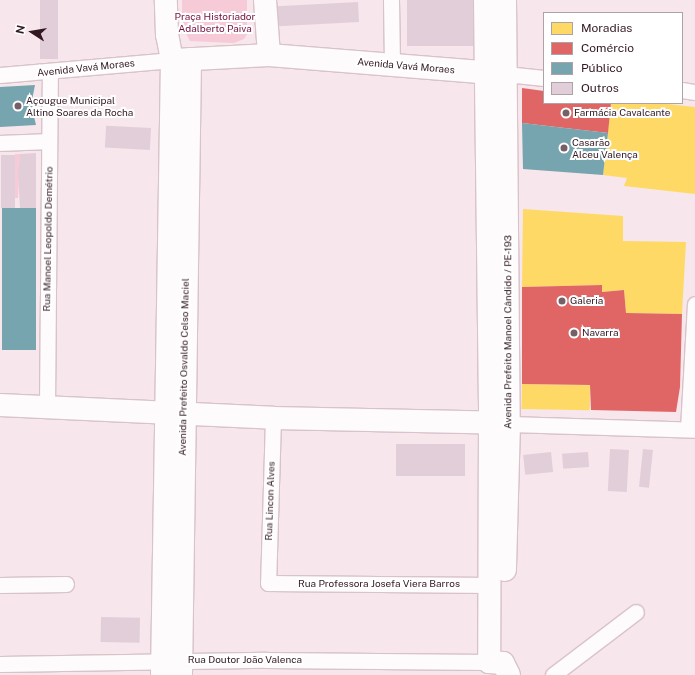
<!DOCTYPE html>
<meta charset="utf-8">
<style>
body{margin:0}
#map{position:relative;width:695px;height:675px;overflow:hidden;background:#f7e6eb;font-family:"Public Sans",sans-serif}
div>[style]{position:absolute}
.green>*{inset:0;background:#f6cad7}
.homes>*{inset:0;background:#ffd966;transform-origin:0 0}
.shops>*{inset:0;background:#e06666}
.public>*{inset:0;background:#76a5af;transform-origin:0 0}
.building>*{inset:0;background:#e2ced8;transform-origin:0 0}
.roads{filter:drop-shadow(1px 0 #d8c3c9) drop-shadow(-1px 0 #d8c3c9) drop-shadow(0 1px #d8c3c9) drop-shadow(0 -1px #d8c3c9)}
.street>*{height:15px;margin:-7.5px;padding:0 7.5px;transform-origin:7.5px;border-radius:7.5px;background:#fefbfc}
.secondary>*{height:22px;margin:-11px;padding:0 11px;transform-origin:11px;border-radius:11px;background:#fefbfc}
.primary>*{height:22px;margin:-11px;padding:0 11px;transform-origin:11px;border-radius:11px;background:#fefbfc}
.dots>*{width:11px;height:11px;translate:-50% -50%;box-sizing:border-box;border:2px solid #fff;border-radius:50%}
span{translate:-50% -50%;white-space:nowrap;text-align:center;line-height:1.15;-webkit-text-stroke:4px #fff;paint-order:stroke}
.park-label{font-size:10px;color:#740f3e}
.street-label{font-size:10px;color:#311821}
.poi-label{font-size:10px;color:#311821}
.left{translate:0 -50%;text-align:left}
.legend{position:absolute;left:543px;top:12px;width:140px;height:92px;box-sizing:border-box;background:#fff;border:1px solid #ada3a6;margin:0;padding:5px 7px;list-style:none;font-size:12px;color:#311821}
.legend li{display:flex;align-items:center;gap:8px;height:20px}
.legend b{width:20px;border:1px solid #ada3a6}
.north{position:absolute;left:12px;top:12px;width:40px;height:40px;-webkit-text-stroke:3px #fff;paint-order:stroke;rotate:282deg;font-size:11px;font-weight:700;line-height:16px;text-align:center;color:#311821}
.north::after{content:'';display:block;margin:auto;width:14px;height:18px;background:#311821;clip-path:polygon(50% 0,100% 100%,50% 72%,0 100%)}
</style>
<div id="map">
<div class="green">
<div style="clip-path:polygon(182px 0,247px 0,247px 34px,244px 39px,234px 43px,190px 41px,182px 26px)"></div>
<div style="clip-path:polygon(15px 154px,20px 154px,18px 198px,15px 198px)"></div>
</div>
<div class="homes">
<div style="clip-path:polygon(611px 103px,658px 103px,695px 107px,695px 194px,624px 186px,627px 178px,603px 175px)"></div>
<div style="clip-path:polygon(523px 209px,623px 216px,623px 241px,686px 242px,682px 314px,626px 313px,624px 290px,602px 292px,602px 285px,522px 287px)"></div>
<div style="left:522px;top:384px;width:68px;height:25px;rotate:1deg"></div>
</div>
<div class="shops">
<div style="clip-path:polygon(522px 88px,544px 91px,544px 103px,611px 103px,608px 133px,522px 123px)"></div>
<div style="clip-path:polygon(602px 285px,602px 292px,624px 290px,626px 313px,682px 314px,680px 387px,676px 412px,591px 410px,590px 385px,522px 384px,522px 287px)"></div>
</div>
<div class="public">
<div style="clip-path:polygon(35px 85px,32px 100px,36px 102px,32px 108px,36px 125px,0 127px,0 87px)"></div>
<div style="clip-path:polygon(522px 123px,608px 133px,603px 175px,523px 169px)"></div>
<div style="left:2px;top:208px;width:34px;height:142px"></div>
</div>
<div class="building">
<div style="left:40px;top:0;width:18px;height:59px"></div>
<div style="left:407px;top:0;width:67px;height:46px"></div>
<div style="left:358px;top:2px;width:20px;height:81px;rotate:87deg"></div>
<div style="left:151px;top:128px;width:22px;height:45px;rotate:93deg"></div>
<div style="clip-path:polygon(36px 153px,36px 208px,20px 208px,18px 174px,20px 154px)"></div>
<div style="left:15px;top:155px;width:53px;height:14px;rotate:90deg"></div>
<div style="left:465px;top:444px;width:32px;height:69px;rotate:90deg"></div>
<div style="left:610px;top:449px;width:19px;height:42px;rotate:3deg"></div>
<div style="left:643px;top:449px;width:10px;height:38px;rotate:6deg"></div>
<div style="left:551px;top:452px;width:20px;height:28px;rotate:84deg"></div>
<div style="left:588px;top:452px;width:15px;height:26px;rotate:86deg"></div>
<div style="left:101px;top:617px;width:39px;height:25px;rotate:1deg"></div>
</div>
<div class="roads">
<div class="street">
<div style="left:391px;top:0;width:65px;rotate:89.1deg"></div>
<div style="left:506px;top:74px;width:38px;rotate:6deg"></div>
<div style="left:0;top:75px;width:173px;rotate:-5deg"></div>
<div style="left:682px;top:90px;width:13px;rotate:9deg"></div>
<div style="left:0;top:143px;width:49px;rotate:-2.3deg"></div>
<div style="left:47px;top:406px;width:334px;rotate:-89.5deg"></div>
<div style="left:273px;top:418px;width:165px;rotate:91.7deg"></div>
<div style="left:268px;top:583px;width:223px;rotate:0.5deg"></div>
<div style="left:509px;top:424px;width:186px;rotate:1.8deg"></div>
<div style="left:688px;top:429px;width:125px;rotate:-86.8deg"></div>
<div style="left:0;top:585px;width:66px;rotate:-0.9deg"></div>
<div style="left:0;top:664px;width:266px;rotate:-0.9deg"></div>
<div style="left:266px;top:660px;width:223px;rotate:0.5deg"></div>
<div style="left:553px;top:675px;width:104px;rotate:-37.2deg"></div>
</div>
<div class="secondary">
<div style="left:265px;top:0;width:55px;rotate:85.8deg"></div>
<div style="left:175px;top:60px;width:94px;rotate:-3deg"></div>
<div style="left:269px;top:55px;width:236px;rotate:4.6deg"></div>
<div style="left:0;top:405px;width:273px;rotate:2.7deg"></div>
<div style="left:273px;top:418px;width:235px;rotate:1.2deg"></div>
<div style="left:162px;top:675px;width:615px;rotate:-89.07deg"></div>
<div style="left:172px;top:60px;width:25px;rotate:-101deg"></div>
<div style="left:167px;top:35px;width:35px;rotate:-92deg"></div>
<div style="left:181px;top:675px;width:616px;rotate:-89.16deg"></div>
</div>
<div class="primary">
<div style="left:485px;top:0;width:422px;rotate:89.3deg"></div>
<div style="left:490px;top:422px;width:240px;rotate:90.2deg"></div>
<div style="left:489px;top:662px;width:14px;rotate:4deg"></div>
<div style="left:503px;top:663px;width:13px;rotate:63deg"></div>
<div style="left:505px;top:0;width:424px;rotate:89.5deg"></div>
<div style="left:509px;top:424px;width:146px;rotate:91.6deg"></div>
</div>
</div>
<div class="dots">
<div style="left:18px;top:106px;background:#766068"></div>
<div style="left:566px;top:113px;background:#766068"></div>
<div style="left:564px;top:148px;background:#766068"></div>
<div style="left:562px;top:301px;background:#766068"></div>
<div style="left:574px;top:333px;background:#766068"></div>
</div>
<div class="park-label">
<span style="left:215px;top:22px">Praça Historiador<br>Adalberto Paiva</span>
</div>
<div class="street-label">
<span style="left:406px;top:66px;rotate:5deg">Avenida Vavá Moraes</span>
<span style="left:86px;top:68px;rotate:-6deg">Avenida Vavá Moraes</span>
<span style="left:48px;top:239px;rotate:-89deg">Rua Manoel Leopoldo Demétrio</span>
<span style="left:508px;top:332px;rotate:-90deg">Avenida Prefeito Manoel Cândido / PE-193</span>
<span style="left:184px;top:367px;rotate:-89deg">Avenida Prefeito Osvaldo Celso Maciel</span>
<span style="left:270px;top:501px;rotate:-88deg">Rua Lincon Alves</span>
<span style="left:379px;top:584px">Rua Professora Josefa Viera Barros</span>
<span style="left:245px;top:660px">Rua Doutor João Valenca</span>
</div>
<div class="poi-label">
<span class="left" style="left:26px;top:106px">Açougue Municipal<br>Altino Soares da Rocha</span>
<span class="left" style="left:574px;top:113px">Farmácia Cavalcante</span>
<span class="left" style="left:572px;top:148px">Casarão<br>Alceu Valença</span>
<span class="left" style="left:570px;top:301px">Galeria</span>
<span class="left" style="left:582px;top:333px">Navarra</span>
</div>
<ul class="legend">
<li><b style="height:11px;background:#ffd966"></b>Moradias</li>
<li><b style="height:11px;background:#e06666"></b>Comércio</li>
<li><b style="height:11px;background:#76a5af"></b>Público</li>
<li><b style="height:11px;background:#e2ced8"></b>Outros</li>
</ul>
<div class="north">N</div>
</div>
